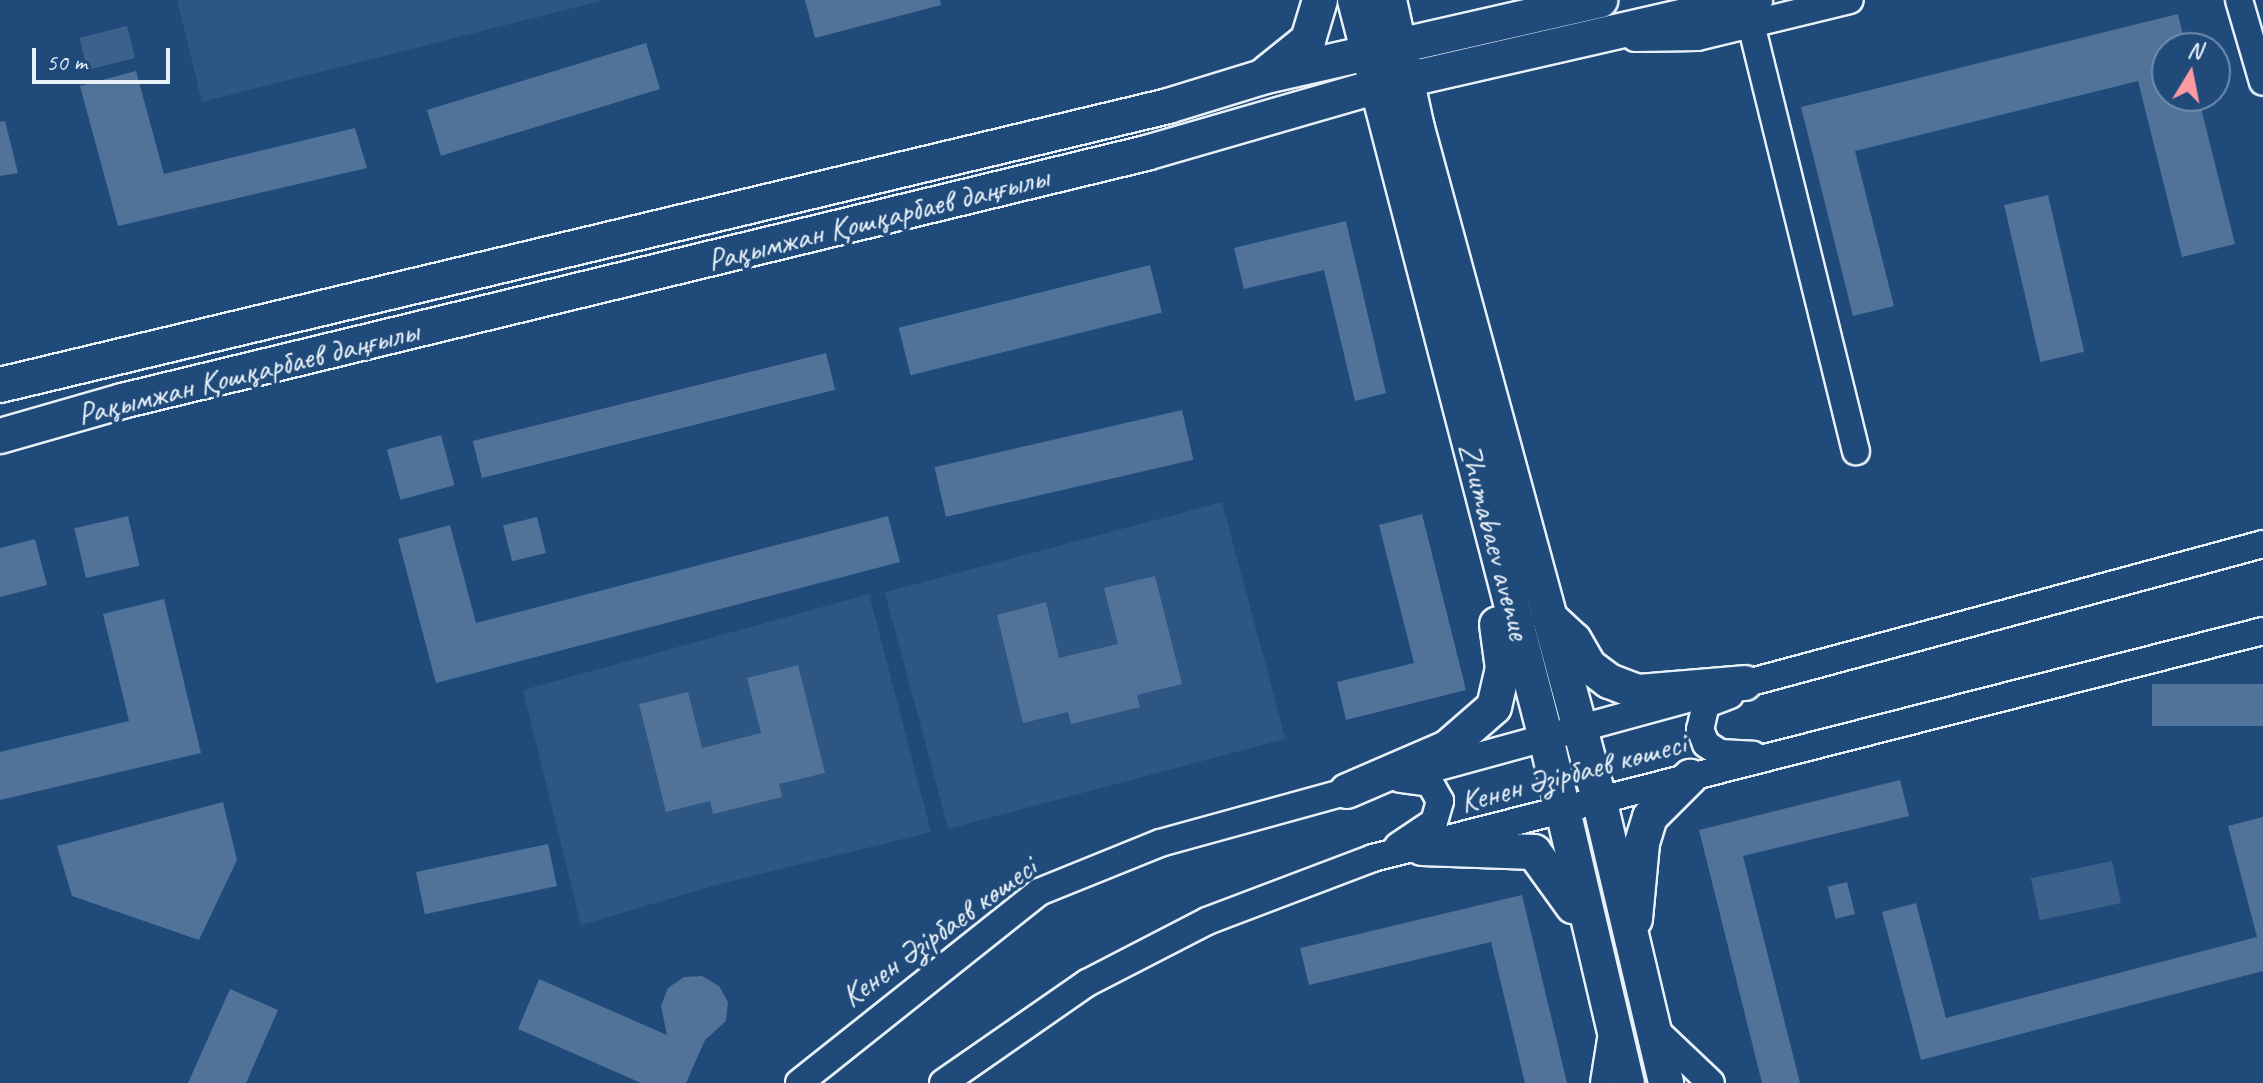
<!DOCTYPE html>
<meta charset="utf-8">
<style>
body{margin:0}
#map{position:relative;width:2263px;height:1083px;overflow:hidden;background:#1f4a7a;font-family:Caveat,sans-serif}
div>[style]{position:absolute}
.built>*{inset:0;background:#2e5683;transform-origin:0 0}
.green>*{inset:0;background:#3c628c;transform-origin:0 0}
.building>*{inset:0;background:#517399;transform-origin:0 0}
.roads{filter:drop-shadow(2px 0 #e8f1f8) drop-shadow(-2px 0 #e8f1f8) drop-shadow(0 2px #e8f1f8) drop-shadow(0 -2px #e8f1f8)}
.minor>*{height:26px;margin:-13px;padding:0 13px;transform-origin:13px;border-radius:13px;background:#1f4a7a}
.major>*{height:34px;margin:-17px;padding:0 17px;transform-origin:17px;border-radius:17px;background:#1f4a7a}
span{translate:-50% -50%;white-space:nowrap;text-align:center;line-height:1.15;-webkit-text-stroke:7px #1f4a7a;paint-order:stroke}
.street-label{font-size:32px;color:#e8f1f8}
.north{position:absolute;left:2151px;top:32px;width:80px;height:80px;box-sizing:border-box;background:#1f4a7a;border:2px solid #6f8dac;border-radius:50%;rotate:10deg;font-size:22px;font-weight:700;line-height:32px;text-align:center;color:#e8f1f8}
.north::after{content:'';display:block;margin:auto;width:28px;height:36px;background:#ff9aa2;clip-path:polygon(50% 0,100% 100%,50% 72%,0 100%)}
.scale{position:absolute;left:32px;top:48px;width:138px;height:36px;box-sizing:border-box;border:4px solid #e8f1f8;border-top:0;padding-left:10px;font-size:24px;line-height:28px;white-space:nowrap;color:#e8f1f8;-webkit-text-stroke:6px #1f4a7a;paint-order:stroke}
</style>
<div id="map">
<div class="built">
<div style="clip-path:polygon(177px 0,605px 0,202px 102px)"></div>
<div style="left:1222px;top:502px;width:245px;height:349px;rotate:75deg"></div>
<div style="clip-path:polygon(869px 594px,931px 832px,713px 886px,581px 925px,523px 690px)"></div>
</div>
<div class="green">
<div style="left:127px;top:26px;width:33px;height:49px;rotate:76deg"></div>
<div style="left:2112px;top:861px;width:43px;height:83px;rotate:78deg"></div>
</div>
<div class="building">
<div style="clip-path:polygon(805px 0,940px 0,941px 5px,815px 38px)"></div>
<div style="clip-path:polygon(2178px 14px,2186px 48px,2167px 48px,2167px 96px,2198px 96px,2235px 244px,2182px 257px,2138px 81px,1855px 151px,1894px 306px,1853px 316px,1801px 107px)"></div>
<div style="left:646px;top:43px;width:48px;height:229px;rotate:73deg"></div>
<div style="clip-path:polygon(136px 71px,164px 174px,355px 128px,367px 168px,118px 226px,80px 86px)"></div>
<div style="clip-path:polygon(5px 121px,18px 173px,0 176px,0 122px)"></div>
<div style="left:2048px;top:195px;width:161px;height:45px;rotate:77deg"></div>
<div style="clip-path:polygon(1346px 221px,1386px 393px,1355px 401px,1324px 270px,1244px 289px,1234px 248px)"></div>
<div style="left:1150px;top:265px;width:49px;height:259px;rotate:76deg"></div>
<div style="left:826px;top:353px;width:38px;height:364px;rotate:76deg"></div>
<div style="left:1182px;top:410px;width:51px;height:254px;rotate:77deg"></div>
<div style="left:441px;top:435px;width:52px;height:56px;rotate:75deg"></div>
<div style="clip-path:polygon(1422px 514px,1466px 690px,1346px 720px,1337px 682px,1414px 663px,1379px 525px)"></div>
<div style="left:128px;top:516px;width:51px;height:55px;rotate:77deg"></div>
<div style="clip-path:polygon(888px 516px,900px 562px,436px 683px,398px 539px,450px 525px,476px 623px)"></div>
<div style="left:537px;top:517px;width:37px;height:35px;rotate:76deg"></div>
<div style="clip-path:polygon(35px 539px,47px 585px,0 597px,0 548px)"></div>
<div style="clip-path:polygon(1155px 576px,1182px 684px,1137px 695px,1140px 707px,1071px 724px,1068px 712px,1023px 723px,997px 615px,1046px 602px,1059px 658px,1118px 644px,1104px 588px)"></div>
<div style="clip-path:polygon(164px 599px,201px 753px,0 800px,0 752px,129px 721px,103px 614px)"></div>
<div style="clip-path:polygon(798px 665px,825px 773px,779px 784px,782px 797px,713px 814px,710px 801px,666px 812px,639px 704px,688px 692px,702px 748px,761px 733px,747px 678px)"></div>
<div style="left:2263px;top:684px;width:42px;height:111px;rotate:90deg"></div>
<div style="clip-path:polygon(1900px 780px,1909px 816px,1743px 856px,1800px 1083px,1762px 1083px,1699px 830px)"></div>
<div style="clip-path:polygon(223px 802px,237px 860px,199px 940px,72px 896px,57px 846px)"></div>
<div style="clip-path:polygon(2263px 817px,2263px 971px,1921px 1060px,1882px 912px,1916px 903px,1946px 1018px,2257px 937px,2228px 826px)"></div>
<div style="left:548px;top:844px;width:43px;height:135px;rotate:78deg"></div>
<div style="left:1847px;top:882px;width:33px;height:20px;rotate:76deg"></div>
<div style="clip-path:polygon(1522px 895px,1567px 1083px,1525px 1083px,1491px 942px,1309px 985px,1300px 948px)"></div>
<div style="clip-path:polygon(702px 976px,719px 986px,728px 1002px,726px 1021px,705px 1040px,686px 1083px,641px 1083px,518px 1029px,539px 979px,667px 1035px,661px 1006px,668px 988px,684px 977px)"></div>
<div style="clip-path:polygon(230px 989px,278px 1010px,246px 1083px,188px 1083px)"></div>
</div>
<div class="roads">
<div class="minor">
<div style="left:2239px;top:0;width:85px;rotate:73.7deg"></div>
<div style="left:1751px;top:24px;width:440px;rotate:76.2deg"></div>
<div style="left:1635px;top:38px;width:62px;rotate:-0.9deg"></div>
<div style="left:1697px;top:37px;width:157px;rotate:-13.6deg"></div>
<div style="left:1729px;top:688px;width:553px;rotate:-15.09deg"></div>
<div style="left:1730px;top:695px;width:26px;rotate:159deg"></div>
<div style="left:1706px;top:704px;width:26px;rotate:103deg"></div>
<div style="left:1700px;top:729px;width:16px;rotate:68deg"></div>
<div style="left:1706px;top:744px;width:17px;rotate:33deg"></div>
<div style="left:1720px;top:753px;width:33px;rotate:3deg"></div>
<div style="left:1424px;top:771px;width:277px;rotate:-15.3deg"></div>
<div style="left:1398px;top:846px;width:43px;rotate:-33.7deg"></div>
<div style="left:1434px;top:822px;width:22px;rotate:-74deg"></div>
<div style="left:1440px;top:801px;width:21px;rotate:-119deg"></div>
<div style="left:1430px;top:783px;width:30px;rotate:-172deg"></div>
<div style="left:1652px;top:1027px;width:81px;rotate:43.5deg"></div>
<div style="left:799px;top:1083px;width:307px;rotate:-38.5deg"></div>
<div style="left:1039px;top:892px;width:131px;rotate:-22deg"></div>
<div style="left:1160px;top:843px;width:211px;rotate:-15.4deg"></div>
<div style="left:943px;top:1083px;width:175px;rotate:-34.8deg"></div>
<div style="left:1087px;top:983px;width:135px;rotate:-27.3deg"></div>
<div style="left:1207px;top:921px;width:178px;rotate:-20.8deg"></div>
<div style="left:1373px;top:858px;width:918px;rotate:-14.31deg"></div>
<div style="left:1604px;top:1083px;width:51px;rotate:-80.9deg"></div>
</div>
<div class="major">
<div style="left:1355px;top:0;width:762px;rotate:75.49deg"></div>
<div style="left:1546px;top:738px;width:354px;rotate:76.8deg"></div>
<div style="left:1389px;top:0;width:131px;rotate:77.7deg"></div>
<div style="left:1417px;top:128px;width:695px;rotate:74.82deg"></div>
<div style="left:1599px;top:799px;width:292px;rotate:76.7deg"></div>
<div style="left:1267px;top:73px;width:53px;rotate:-38.8deg"></div>
<div style="left:1308px;top:40px;width:42px;rotate:-73.3deg"></div>
<div style="left:0;top:385px;width:1201px;rotate:-13.43deg"></div>
<div style="left:1168px;top:106px;width:98px;rotate:-17.1deg"></div>
<div style="left:1262px;top:77px;width:347px;rotate:-12.8deg"></div>
<div style="left:0;top:436px;width:127px;rotate:-16deg"></div>
<div style="left:122px;top:401px;width:1054px;rotate:-13.61deg"></div>
<div style="left:1146px;top:153px;width:238px;rotate:-16.1deg"></div>
<div style="left:1375px;top:87px;width:390px;rotate:-12.9deg"></div>
<div style="left:1549px;top:617px;width:34px;rotate:43deg"></div>
<div style="left:1574px;top:640px;width:30px;rotate:60deg"></div>
<div style="left:1589px;top:666px;width:25px;rotate:37deg"></div>
<div style="left:1609px;top:681px;width:31px;rotate:21deg"></div>
<div style="left:1638px;top:692px;width:107px;rotate:-4.8deg"></div>
<div style="left:1347px;top:791px;width:109px;rotate:-23.3deg"></div>
<div style="left:1447px;top:748px;width:62px;rotate:-41.1deg"></div>
<div style="left:1494px;top:707px;width:39px;rotate:-77deg"></div>
<div style="left:1503px;top:669px;width:45px;rotate:-97.6deg"></div>
<div style="left:1422px;top:848px;width:112px;rotate:2deg"></div>
<div style="left:1534px;top:852px;width:67px;rotate:54.2deg"></div>
<div style="left:1635px;top:919px;width:76px;rotate:-84.7deg"></div>
<div style="left:1642px;top:843px;width:27px;rotate:-73deg"></div>
<div style="left:1650px;top:817px;width:57px;rotate:-45deg"></div>
</div>
</div>
<div class="street-label">
<span style="left:878px;top:219px;rotate:-14deg">Рақымжан Қошқарбаев даңғылы</span>
<span style="left:248px;top:373px;rotate:-14deg">Рақымжан Қошқарбаев даңғылы</span>
<span style="left:1494px;top:541px;rotate:75deg">Zhumabaev avenue</span>
<span style="left:1573px;top:773px;rotate:-15deg">Кенен Әзірбаев көшесі</span>
<span style="left:939px;top:932px;rotate:-36deg">Кенен Әзірбаев көшесі</span>
</div>
<div class="north">N</div>
<div class="scale">50 m</div>
</div>
